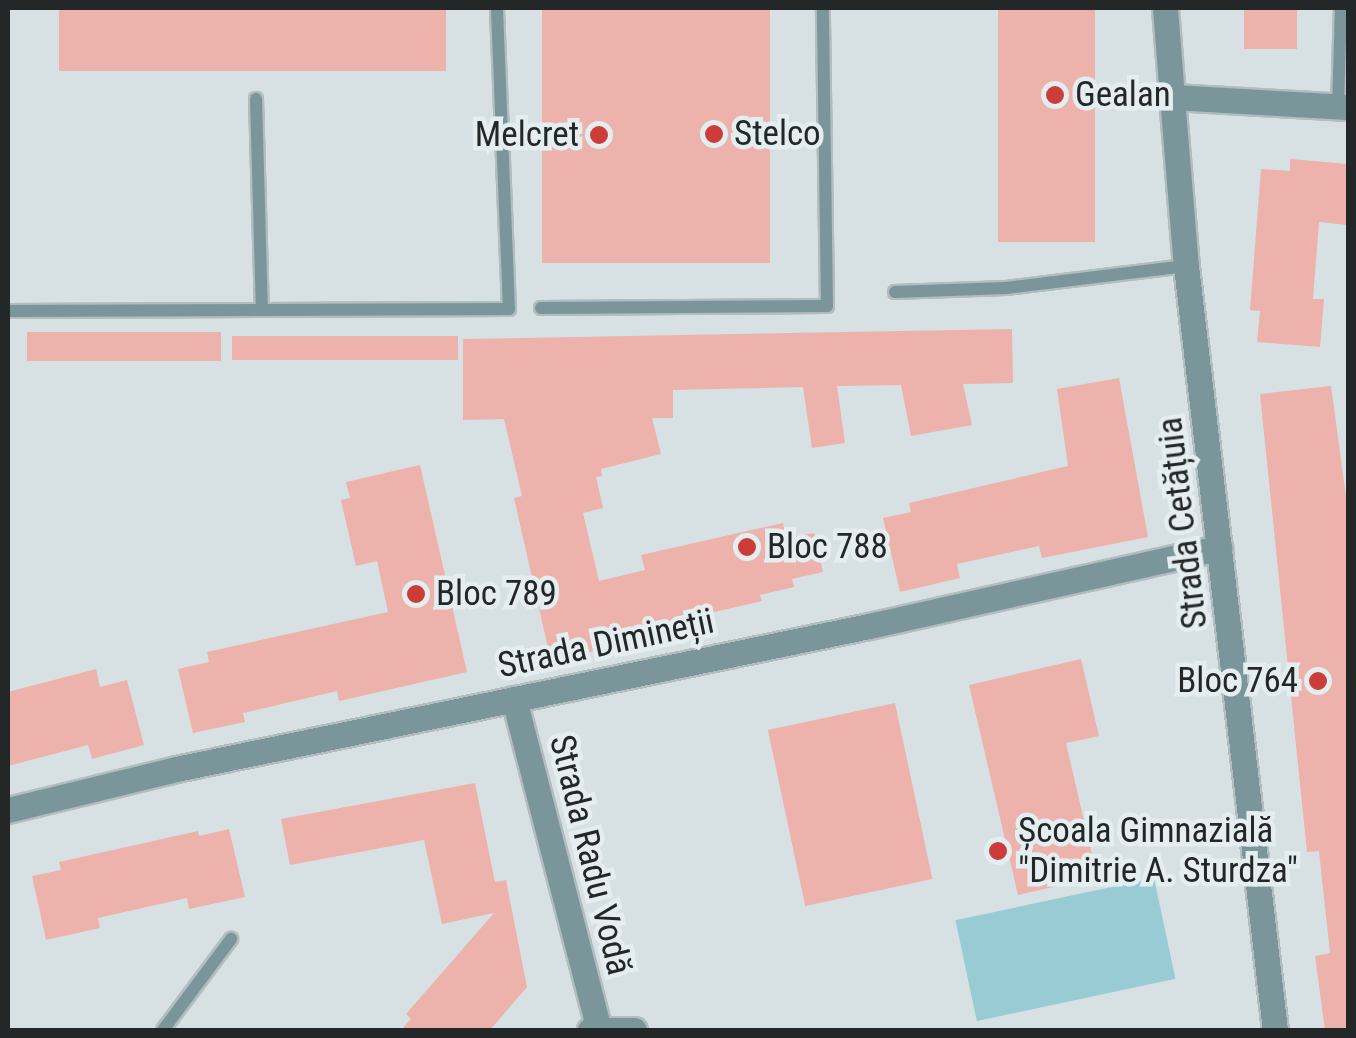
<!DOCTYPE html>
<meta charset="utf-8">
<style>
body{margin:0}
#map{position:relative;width:1356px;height:1038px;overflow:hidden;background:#d7e1e3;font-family:"Roboto Condensed",sans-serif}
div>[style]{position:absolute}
.green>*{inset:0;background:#98cbd4;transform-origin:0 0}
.building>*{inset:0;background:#edb2ab;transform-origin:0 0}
.roads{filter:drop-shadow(2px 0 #b3bcbe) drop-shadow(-2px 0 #b3bcbe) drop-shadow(0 2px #b3bcbe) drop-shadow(0 -2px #b3bcbe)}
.service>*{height:12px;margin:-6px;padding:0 6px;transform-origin:6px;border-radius:6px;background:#7b969b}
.minor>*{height:25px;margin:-12.5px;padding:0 12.5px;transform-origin:12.5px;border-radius:12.5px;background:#7b969b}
.tertiary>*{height:25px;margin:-12.5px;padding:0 12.5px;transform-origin:12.5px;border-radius:12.5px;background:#7b969b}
.dots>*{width:28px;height:28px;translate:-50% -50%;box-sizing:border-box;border:5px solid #e4eef0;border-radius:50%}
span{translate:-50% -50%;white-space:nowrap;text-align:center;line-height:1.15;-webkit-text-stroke:9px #e4eef0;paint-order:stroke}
.poi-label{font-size:35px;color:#242728}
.left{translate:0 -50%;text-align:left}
.right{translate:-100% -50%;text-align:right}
.street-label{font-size:35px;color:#242728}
.frame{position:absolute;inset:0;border:10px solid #242728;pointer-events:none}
</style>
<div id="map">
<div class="green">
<div style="left:1154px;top:878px;width:103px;height:203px;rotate:78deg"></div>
</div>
<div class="building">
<div style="left:59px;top:8px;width:387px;height:63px"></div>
<div style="left:542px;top:8px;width:228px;height:255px"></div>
<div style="left:998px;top:8px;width:97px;height:234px"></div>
<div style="left:1244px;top:8px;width:53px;height:41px"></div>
<div style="clip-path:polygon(1290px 159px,1348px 164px,1348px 225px,1319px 222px,1313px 299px,1324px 299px,1320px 347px,1257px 342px,1260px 311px,1250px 310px,1261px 169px,1290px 171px)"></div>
<div style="clip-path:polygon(1012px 329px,1013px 383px,963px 384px,972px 425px,911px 436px,901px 385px,837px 386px,845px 443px,812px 448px,803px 387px,673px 390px,673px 418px,652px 418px,661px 454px,601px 469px,602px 476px,596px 477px,603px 508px,583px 513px,599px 581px,645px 570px,641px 555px,783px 523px,786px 538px,814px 533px,823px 572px,792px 579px,794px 587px,760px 595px,762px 601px,684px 619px,686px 630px,551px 661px,514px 498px,522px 496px,504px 419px,463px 420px,463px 339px)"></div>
<div style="left:27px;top:332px;width:194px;height:29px"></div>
<div style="left:458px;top:336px;width:24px;height:226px;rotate:90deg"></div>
<div style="clip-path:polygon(1119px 378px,1148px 537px,1042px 558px,1039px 546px,957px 564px,960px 578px,900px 592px,883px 518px,911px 512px,909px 503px,1068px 466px,1057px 389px)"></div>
<div style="clip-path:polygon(1331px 386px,1348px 511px,1348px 1030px,1325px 1030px,1315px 956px,1330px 953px,1319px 851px,1307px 852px,1260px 394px)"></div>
<div style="clip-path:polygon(420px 465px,467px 672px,339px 701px,337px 691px,243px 713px,245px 722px,193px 733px,178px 669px,209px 662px,207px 652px,388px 612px,377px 561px,356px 566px,341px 500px,350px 498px,346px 482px)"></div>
<div style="clip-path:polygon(1081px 659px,1099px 736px,1066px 743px,1097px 877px,1018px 895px,969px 685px)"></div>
<div style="clip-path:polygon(96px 669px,100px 687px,127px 680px,144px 745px,92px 759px,88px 745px,8px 766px,8px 692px)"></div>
<div style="left:895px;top:703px;width:180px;height:130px;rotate:78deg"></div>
<div style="clip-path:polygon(475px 783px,495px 882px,506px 880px,527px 987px,490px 1030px,401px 1030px,411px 1019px,406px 1014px,494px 913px,442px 924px,424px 840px,290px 865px,281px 819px)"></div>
<div style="clip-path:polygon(229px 829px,245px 897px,189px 909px,187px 898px,98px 918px,100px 928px,46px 940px,32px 876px,61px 870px,59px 862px,198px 831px,199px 836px)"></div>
</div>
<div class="roads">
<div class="service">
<div style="left:256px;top:99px;width:211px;rotate:88.4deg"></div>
<div style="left:1338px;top:107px;width:99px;rotate:-88.3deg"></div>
<div style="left:895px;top:292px;width:111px;rotate:-2.1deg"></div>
<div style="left:1006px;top:288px;width:181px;rotate:-7deg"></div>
<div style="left:541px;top:308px;width:286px;rotate:-0.4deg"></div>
<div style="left:827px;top:306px;width:298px;rotate:-90.8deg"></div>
<div style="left:8px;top:311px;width:501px;rotate:-0.23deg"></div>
<div style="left:509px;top:309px;width:301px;rotate:-92.3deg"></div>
<div style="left:163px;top:1030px;width:114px;rotate:-53.2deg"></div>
</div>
<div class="minor">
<div style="left:1172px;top:97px;width:170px;rotate:85.3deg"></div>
<div style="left:1186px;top:266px;width:769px;rotate:83.36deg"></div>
<div style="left:514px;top:699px;width:339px;rotate:75.6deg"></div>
<div style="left:8px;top:810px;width:173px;rotate:-13.7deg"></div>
<div style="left:176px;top:769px;width:708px;rotate:-11.66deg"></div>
<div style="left:869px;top:626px;width:359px;rotate:-12.6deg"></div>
<div style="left:590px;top:1030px;width:44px"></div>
</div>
<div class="tertiary">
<div style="left:1165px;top:8px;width:89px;rotate:85.5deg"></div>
<div style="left:1172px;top:97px;width:176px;rotate:3.3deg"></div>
</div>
</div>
<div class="dots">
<div style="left:1055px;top:95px;background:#cc3d3a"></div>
<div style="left:714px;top:134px;background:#cc3d3a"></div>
<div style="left:599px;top:135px;background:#cc3d3a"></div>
<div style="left:747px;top:547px;background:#cc3d3a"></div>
<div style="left:416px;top:594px;background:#cc3d3a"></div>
<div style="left:1318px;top:681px;background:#cc3d3a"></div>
<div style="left:998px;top:851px;background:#cc3d3a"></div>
</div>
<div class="poi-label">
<span class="left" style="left:1075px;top:95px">Gealan</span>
<span class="left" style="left:734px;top:134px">Stelco</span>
<span class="right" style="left:579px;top:135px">Melcret</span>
<span class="left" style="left:767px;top:547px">Bloc 788</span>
<span class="left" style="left:436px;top:594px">Bloc 789</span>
<span class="right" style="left:1298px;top:681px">Bloc 764</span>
<span class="left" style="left:1018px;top:851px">Școala Gimnazială<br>"Dimitrie A. Sturdza"</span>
</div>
<div class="street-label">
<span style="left:1183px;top:523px;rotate:-97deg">Strada Cetățuia</span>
<span style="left:606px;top:644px;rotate:-12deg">Strada Dimineții</span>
<span style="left:590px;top:855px;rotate:76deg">Strada Radu Vodă</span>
</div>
<div class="frame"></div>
</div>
